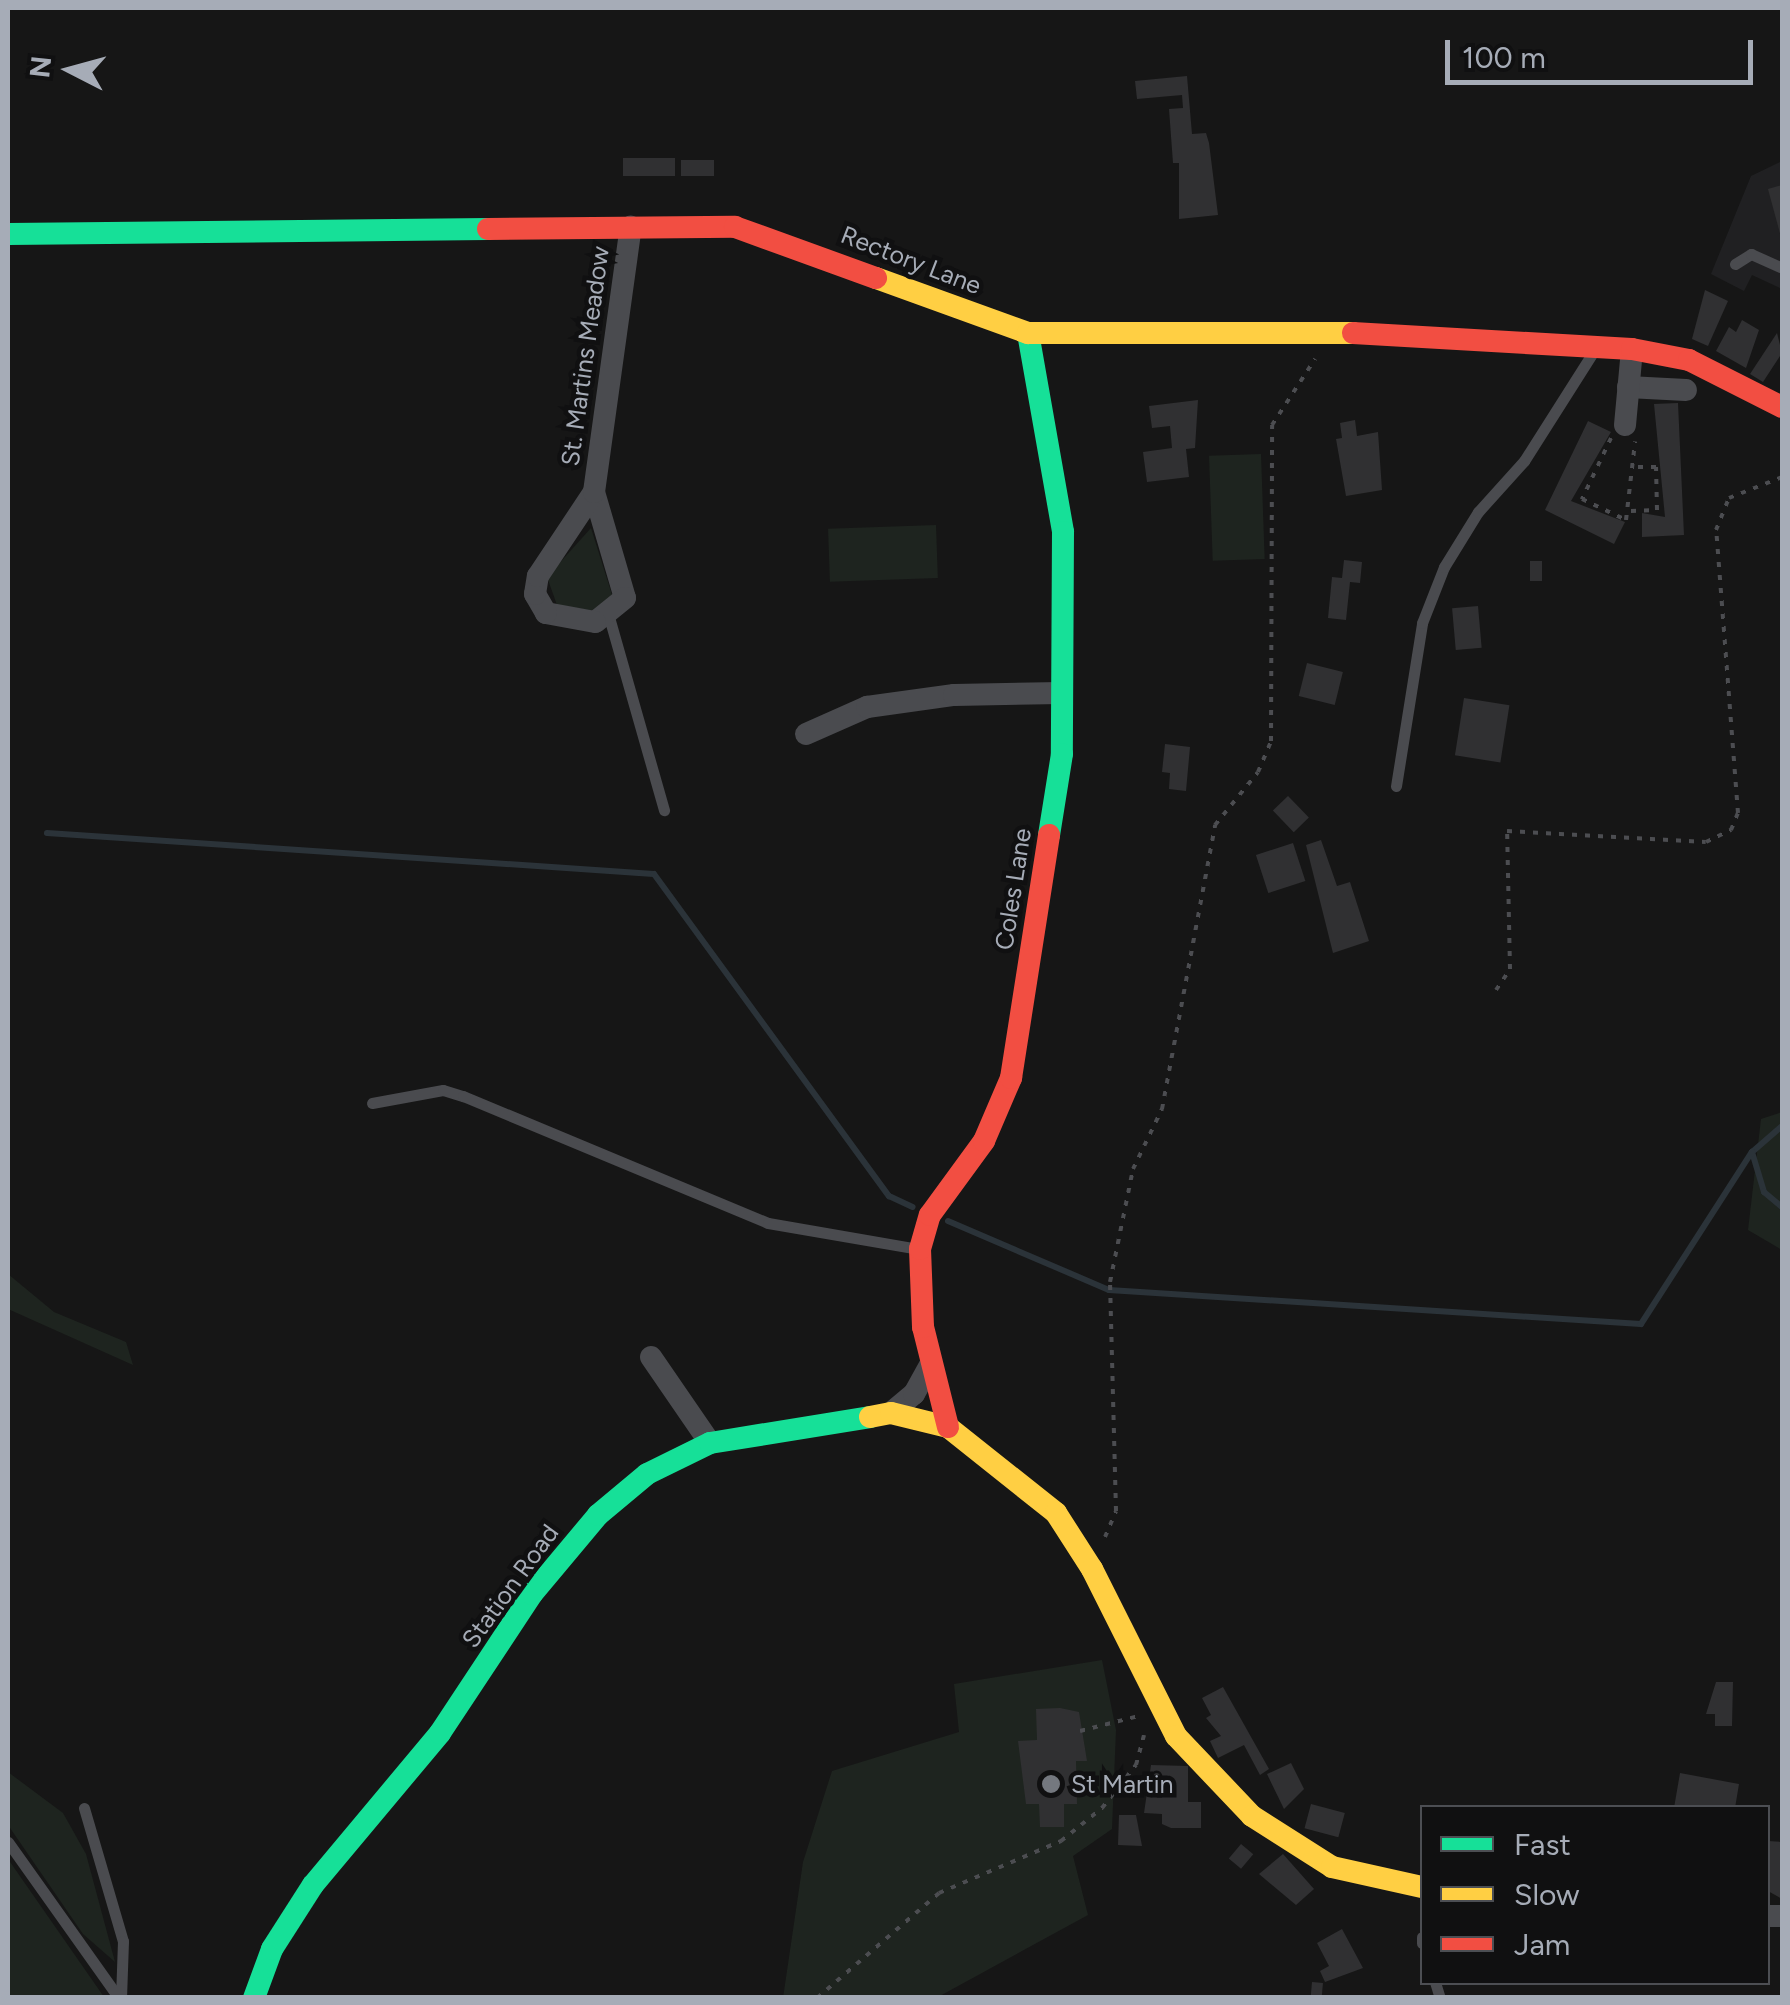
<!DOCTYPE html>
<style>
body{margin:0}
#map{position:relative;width:1790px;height:2005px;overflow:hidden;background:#161616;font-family:Figtree,sans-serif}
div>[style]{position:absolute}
.built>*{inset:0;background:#202022}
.green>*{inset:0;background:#1e241f;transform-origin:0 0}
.stream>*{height:6px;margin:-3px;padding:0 3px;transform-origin:3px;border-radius:3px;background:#2b3339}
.building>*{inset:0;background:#303032;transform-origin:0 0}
.path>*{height:4px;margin-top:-2px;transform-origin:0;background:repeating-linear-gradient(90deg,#4c4d51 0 5px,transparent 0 13px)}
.lane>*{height:11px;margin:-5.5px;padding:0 5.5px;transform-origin:5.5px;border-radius:5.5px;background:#4a4b4f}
.street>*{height:22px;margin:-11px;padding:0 11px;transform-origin:11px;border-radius:11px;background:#4a4b4f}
.fast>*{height:22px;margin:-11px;padding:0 11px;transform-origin:11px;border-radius:11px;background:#16e098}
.slow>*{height:22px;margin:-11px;padding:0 11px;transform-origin:11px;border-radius:11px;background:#ffcf43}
.jam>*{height:22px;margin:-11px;padding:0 11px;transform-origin:11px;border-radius:11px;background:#f24e42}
.dots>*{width:28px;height:28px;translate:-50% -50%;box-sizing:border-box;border:5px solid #101011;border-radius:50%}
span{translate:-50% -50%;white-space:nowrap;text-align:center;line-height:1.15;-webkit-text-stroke:9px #101011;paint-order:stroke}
.street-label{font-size:25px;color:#a6acb7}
.poi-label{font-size:25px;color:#a6acb7}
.left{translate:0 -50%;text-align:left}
.frame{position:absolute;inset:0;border:10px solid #a6acb7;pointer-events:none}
.legend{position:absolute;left:1420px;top:1805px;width:350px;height:180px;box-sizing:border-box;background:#101011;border:2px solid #4c4e53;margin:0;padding:12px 18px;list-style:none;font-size:30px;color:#a6acb7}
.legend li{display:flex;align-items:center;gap:20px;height:50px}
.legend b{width:50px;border:2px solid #4c4e53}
.north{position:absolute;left:20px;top:20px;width:100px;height:100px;-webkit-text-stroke:8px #101011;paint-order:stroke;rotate:276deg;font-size:28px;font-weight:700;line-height:40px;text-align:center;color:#a6acb7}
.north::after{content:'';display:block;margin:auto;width:35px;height:45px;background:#a6acb7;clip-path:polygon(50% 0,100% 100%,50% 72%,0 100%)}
.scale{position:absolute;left:1445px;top:40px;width:308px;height:45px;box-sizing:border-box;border:5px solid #a6acb7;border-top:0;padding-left:12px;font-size:30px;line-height:35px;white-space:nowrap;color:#a6acb7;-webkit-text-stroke:8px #101011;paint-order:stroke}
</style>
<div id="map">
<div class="built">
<div style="clip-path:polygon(1782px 161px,1782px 289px,1752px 275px,1744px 291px,1711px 274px,1751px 176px)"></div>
</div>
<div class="green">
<div style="left:1261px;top:454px;width:105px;height:52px;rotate:88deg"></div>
<div style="left:936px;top:525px;width:53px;height:108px;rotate:88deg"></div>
<div style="clip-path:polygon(591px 528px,613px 598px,595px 611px,557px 605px,547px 577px)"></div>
<div style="clip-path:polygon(1782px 1112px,1782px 1250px,1748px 1230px,1761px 1119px)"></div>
<div style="clip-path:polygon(8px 1274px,54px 1312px,126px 1342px,133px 1365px,8px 1309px)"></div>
<div style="clip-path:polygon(1102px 1660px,1116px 1730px,1112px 1829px,1073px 1856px,1088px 1915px,938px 1997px,783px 1998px,803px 1862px,832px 1771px,959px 1732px,954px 1684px)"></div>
<div style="clip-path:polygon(8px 1772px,63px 1813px,86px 1854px,115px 1962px,83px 1934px,8px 1825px)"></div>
<div style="clip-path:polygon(8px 1859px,104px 1997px,8px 1997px)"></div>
</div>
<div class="stream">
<div style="left:47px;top:833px;width:608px;rotate:3.86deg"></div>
<div style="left:654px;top:874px;width:399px;rotate:53.9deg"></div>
<div style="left:889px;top:1196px;width:26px;rotate:25deg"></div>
<div style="left:1782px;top:1126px;width:40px;rotate:139deg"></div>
<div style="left:1752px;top:1152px;width:42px;rotate:73.3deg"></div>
<div style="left:1764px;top:1192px;width:23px;rotate:40deg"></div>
<div style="left:948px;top:1221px;width:175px;rotate:23.2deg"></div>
<div style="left:1109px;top:1290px;width:533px;rotate:3.66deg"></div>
<div style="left:1641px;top:1324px;width:205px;rotate:-57.2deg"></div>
</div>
<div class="building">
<div style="clip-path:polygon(1187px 76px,1192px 134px,1206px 133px,1209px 143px,1218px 215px,1179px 219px,1179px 163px,1173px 163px,1169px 109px,1183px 108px,1182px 95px,1137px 99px,1135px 81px)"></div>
<div style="left:623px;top:158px;width:52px;height:18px"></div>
<div style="left:681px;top:160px;width:33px;height:16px"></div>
<div style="clip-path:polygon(1782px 185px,1782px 237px,1781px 237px,1768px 189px)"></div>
<div style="clip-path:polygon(1705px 290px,1728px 301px,1708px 346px,1692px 339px)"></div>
<div style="clip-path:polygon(1742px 320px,1759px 330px,1746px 368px,1716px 351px,1729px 327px,1736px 332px)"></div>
<div style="clip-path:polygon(1777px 333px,1782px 353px,1763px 382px,1750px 374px)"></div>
<div style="clip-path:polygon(1198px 400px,1195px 448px,1186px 449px,1189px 477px,1147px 482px,1143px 452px,1172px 448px,1170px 426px,1152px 428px,1149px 406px)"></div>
<div style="clip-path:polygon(1678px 403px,1684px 535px,1642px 537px,1642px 513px,1665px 517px,1654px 404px)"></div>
<div style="clip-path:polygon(1355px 420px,1357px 436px,1378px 432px,1382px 490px,1346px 496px,1336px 439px,1342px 438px,1340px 423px)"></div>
<div style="clip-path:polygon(1588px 421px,1611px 432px,1571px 501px,1625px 522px,1614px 544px,1545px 510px)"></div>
<div style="clip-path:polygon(1344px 560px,1362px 562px,1360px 583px,1350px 582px,1346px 620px,1328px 618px,1332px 577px,1342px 578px)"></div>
<div style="left:1530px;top:561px;width:12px;height:20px"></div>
<div style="left:1478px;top:606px;width:42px;height:26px;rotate:85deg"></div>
<div style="left:1307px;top:663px;width:37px;height:34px;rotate:14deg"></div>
<div style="left:1464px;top:698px;width:46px;height:58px;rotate:9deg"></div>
<div style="clip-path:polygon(1165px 744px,1190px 747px,1186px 791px,1169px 789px,1170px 773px,1162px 772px)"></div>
<div style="left:1288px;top:796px;width:30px;height:21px;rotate:46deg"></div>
<div style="clip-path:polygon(1321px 840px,1337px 886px,1350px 882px,1369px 941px,1333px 953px,1306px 845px)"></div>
<div style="left:1293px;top:843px;width:40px;height:39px;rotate:72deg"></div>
<div style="clip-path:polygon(1716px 1682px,1733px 1682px,1732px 1726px,1715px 1726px,1715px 1714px,1706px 1714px)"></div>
<div style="clip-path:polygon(1223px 1687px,1269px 1769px,1260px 1775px,1244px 1745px,1218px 1758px,1210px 1741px,1221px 1736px,1206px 1718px,1211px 1715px,1202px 1698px)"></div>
<div style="clip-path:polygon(1060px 1708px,1079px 1712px,1087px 1761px,1076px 1761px,1077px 1804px,1064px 1804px,1064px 1827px,1040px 1827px,1039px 1804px,1026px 1804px,1018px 1741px,1037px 1740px,1036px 1709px)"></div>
<div style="clip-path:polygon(1291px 1763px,1304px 1789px,1284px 1809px,1267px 1774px)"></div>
<div style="clip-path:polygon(1151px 1765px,1188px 1766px,1188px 1802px,1201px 1802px,1201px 1828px,1171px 1828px,1162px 1824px,1162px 1814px,1144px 1813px)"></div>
<div style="clip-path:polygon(1680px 1773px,1739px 1784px,1735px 1808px,1674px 1808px)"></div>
<div style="left:1311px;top:1804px;width:35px;height:25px;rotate:15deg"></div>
<div style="clip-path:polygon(1119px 1815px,1136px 1815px,1142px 1846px,1118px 1845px)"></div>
<div style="clip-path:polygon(1768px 1841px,1782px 1842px,1782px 1899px,1768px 1891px)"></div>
<div style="left:1241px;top:1844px;width:16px;height:19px;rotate:40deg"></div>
<div style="clip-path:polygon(1283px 1854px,1314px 1889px,1296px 1905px,1259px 1874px)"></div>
<div style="clip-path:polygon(1342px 1929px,1363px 1968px,1325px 1982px,1320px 1971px,1329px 1966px,1317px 1943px)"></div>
<div style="left:1312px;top:1982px;width:11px;height:16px;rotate:5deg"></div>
</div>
<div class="path">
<div style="left:1611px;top:438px;width:68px;rotate:115.4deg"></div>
<div style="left:1582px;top:499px;width:49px;rotate:25.5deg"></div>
<div style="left:1626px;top:520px;width:79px;rotate:-83.4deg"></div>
<div style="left:1631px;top:511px;width:26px;rotate:-2deg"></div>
<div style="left:1657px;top:510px;width:43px;rotate:-91.3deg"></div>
<div style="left:1656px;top:467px;width:21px;rotate:180deg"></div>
<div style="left:1496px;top:990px;width:25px;rotate:-56deg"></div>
<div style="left:1510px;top:969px;width:138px;rotate:-91.2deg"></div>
<div style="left:1507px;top:831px;width:199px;rotate:3.2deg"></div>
<div style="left:1706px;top:842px;width:28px;rotate:-26deg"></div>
<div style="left:1731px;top:830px;width:18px;rotate:-68deg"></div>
<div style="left:1738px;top:813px;width:284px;rotate:-94.4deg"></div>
<div style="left:1716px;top:530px;width:35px;rotate:-68deg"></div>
<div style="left:1729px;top:498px;width:57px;rotate:-21.6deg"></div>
<div style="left:1105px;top:1537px;width:28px;rotate:-67deg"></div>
<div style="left:1116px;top:1511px;width:229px;rotate:-91.5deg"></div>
<div style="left:1110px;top:1282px;width:115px;rotate:-78.5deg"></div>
<div style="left:1133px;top:1169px;width:67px;rotate:-64.2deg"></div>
<div style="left:1162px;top:1109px;width:289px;rotate:-79.4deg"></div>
<div style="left:1215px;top:825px;width:68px;rotate:-50.9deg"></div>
<div style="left:1258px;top:772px;width:34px;rotate:-67deg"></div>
<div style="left:1271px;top:741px;width:316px;rotate:-89.8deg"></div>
<div style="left:1272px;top:425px;width:79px;rotate:-56.9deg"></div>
<div style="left:1080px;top:1731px;width:61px;rotate:-14.3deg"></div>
<div style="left:817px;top:1998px;width:161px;rotate:-40.7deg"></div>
<div style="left:939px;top:1893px;width:133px;rotate:-23.1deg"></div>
<div style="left:1061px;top:1841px;width:53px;rotate:-38.8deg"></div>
<div style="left:1102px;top:1808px;width:55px;rotate:-51.7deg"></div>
<div style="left:1136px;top:1765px;width:31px;rotate:-75deg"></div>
</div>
<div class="lane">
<div style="left:1735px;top:264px;width:19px;rotate:-32deg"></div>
<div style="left:1751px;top:254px;width:34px;rotate:24deg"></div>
<div style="left:609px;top:617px;width:201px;rotate:74.1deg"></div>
<div style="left:1396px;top:786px;width:165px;rotate:-80.9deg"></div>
<div style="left:1422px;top:623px;width:60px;rotate:-68.6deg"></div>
<div style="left:1444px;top:567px;width:65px;rotate:-58.3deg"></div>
<div style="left:1478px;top:512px;width:69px;rotate:-48deg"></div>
<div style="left:1524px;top:461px;width:133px;rotate:-57.6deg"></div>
<div style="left:372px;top:1103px;width:72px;rotate:-10.4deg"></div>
<div style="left:443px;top:1090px;width:21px;rotate:17deg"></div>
<div style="left:463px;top:1096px;width:330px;rotate:22.6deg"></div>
<div style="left:768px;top:1223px;width:152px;rotate:9.8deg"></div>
<div style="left:84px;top:1808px;width:139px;rotate:73.7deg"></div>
<div style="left:123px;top:1941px;width:57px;rotate:92deg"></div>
<div style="left:8px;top:1842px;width:191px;rotate:54.6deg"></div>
<div style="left:1422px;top:1937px;width:6px;rotate:90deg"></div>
<div style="left:1435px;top:1982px;width:17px;rotate:73deg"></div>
</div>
<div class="street">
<div style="left:1628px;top:387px;width:58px;rotate:3deg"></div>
<div style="left:1625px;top:425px;width:76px;rotate:-84.7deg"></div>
<div style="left:594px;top:492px;width:110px;rotate:73.7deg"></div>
<div style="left:625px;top:598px;width:38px;rotate:141deg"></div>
<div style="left:595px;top:622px;width:50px;rotate:-169.6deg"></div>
<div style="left:546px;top:613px;width:22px;rotate:-120deg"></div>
<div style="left:535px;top:594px;width:18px;rotate:-81deg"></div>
<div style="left:538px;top:576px;width:101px;rotate:-56.3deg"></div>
<div style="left:594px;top:492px;width:268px;rotate:-82.1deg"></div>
<div style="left:806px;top:734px;width:67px;rotate:-23.9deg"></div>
<div style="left:867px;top:707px;width:88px;rotate:-7.9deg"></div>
<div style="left:954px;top:695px;width:107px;rotate:-1.1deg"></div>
<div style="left:651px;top:1357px;width:104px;rotate:55.5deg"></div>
<div style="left:891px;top:1413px;width:30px;rotate:-40deg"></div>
<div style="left:914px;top:1394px;width:33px;rotate:-61deg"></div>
<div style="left:1768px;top:1916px;width:14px"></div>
</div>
<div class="fast">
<div style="left:8px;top:234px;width:480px;rotate:-0.6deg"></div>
<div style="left:1028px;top:333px;width:202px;rotate:80deg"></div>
<div style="left:1063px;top:532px;width:222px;rotate:90.3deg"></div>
<div style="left:1062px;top:754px;width:82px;rotate:99.1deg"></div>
<div style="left:254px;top:1998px;width:52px;rotate:-69.8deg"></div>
<div style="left:272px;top:1949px;width:76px;rotate:-57.4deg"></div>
<div style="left:313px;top:1885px;width:198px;rotate:-50.1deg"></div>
<div style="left:440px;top:1733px;width:167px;rotate:-56.5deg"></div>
<div style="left:532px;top:1594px;width:103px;rotate:-50.1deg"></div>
<div style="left:598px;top:1515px;width:64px;rotate:-39.9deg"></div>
<div style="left:647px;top:1474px;width:70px;rotate:-26.2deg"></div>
<div style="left:710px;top:1443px;width:162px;rotate:-9.2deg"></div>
</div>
<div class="slow">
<div style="left:876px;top:278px;width:162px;rotate:19.9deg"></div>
<div style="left:1028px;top:333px;width:325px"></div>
<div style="left:870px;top:1417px;width:21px;rotate:-11deg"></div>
<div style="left:891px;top:1413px;width:59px;rotate:13.8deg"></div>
<div style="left:948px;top:1427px;width:138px;rotate:38.5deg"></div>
<div style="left:1056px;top:1513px;width:67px;rotate:57.3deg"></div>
<div style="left:1092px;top:1569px;width:187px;rotate:63.3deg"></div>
<div style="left:1176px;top:1736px;width:110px;rotate:46.5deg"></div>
<div style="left:1252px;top:1816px;width:95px;rotate:32.5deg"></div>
<div style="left:1332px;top:1867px;width:92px;rotate:12.5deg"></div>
</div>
<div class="jam">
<div style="left:488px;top:229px;width:247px;rotate:-0.5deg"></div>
<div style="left:735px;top:227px;width:150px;rotate:19.9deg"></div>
<div style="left:1353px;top:333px;width:279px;rotate:3.3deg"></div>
<div style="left:1632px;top:349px;width:58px;rotate:10.9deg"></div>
<div style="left:1689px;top:360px;width:104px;rotate:26.8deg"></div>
<div style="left:948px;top:1427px;width:103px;rotate:-104deg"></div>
<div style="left:923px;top:1327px;width:78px;rotate:-92.2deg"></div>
<div style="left:920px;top:1249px;width:35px;rotate:-74deg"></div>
<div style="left:930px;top:1215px;width:92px;rotate:-53.9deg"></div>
<div style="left:984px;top:1141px;width:69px;rotate:-66.8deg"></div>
<div style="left:1011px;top:1078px;width:246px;rotate:-81.1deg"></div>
</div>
<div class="dots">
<div style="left:1051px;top:1784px;background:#74787f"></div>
</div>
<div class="street-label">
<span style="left:911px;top:260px;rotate:21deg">Rectory Lane</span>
<span style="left:585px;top:356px;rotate:-82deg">St. Martins Meadow</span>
<span style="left:1013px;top:889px;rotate:-81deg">Coles Lane</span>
<span style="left:510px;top:1586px;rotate:-54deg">Station Road</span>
</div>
<div class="poi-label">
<span class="left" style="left:1071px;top:1784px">St Martin</span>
</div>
<div class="frame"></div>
<ul class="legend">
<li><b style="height:12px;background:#16e098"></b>Fast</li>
<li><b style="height:12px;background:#ffcf43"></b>Slow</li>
<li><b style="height:12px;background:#f24e42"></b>Jam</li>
</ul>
<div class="north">N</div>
<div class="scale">100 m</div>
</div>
